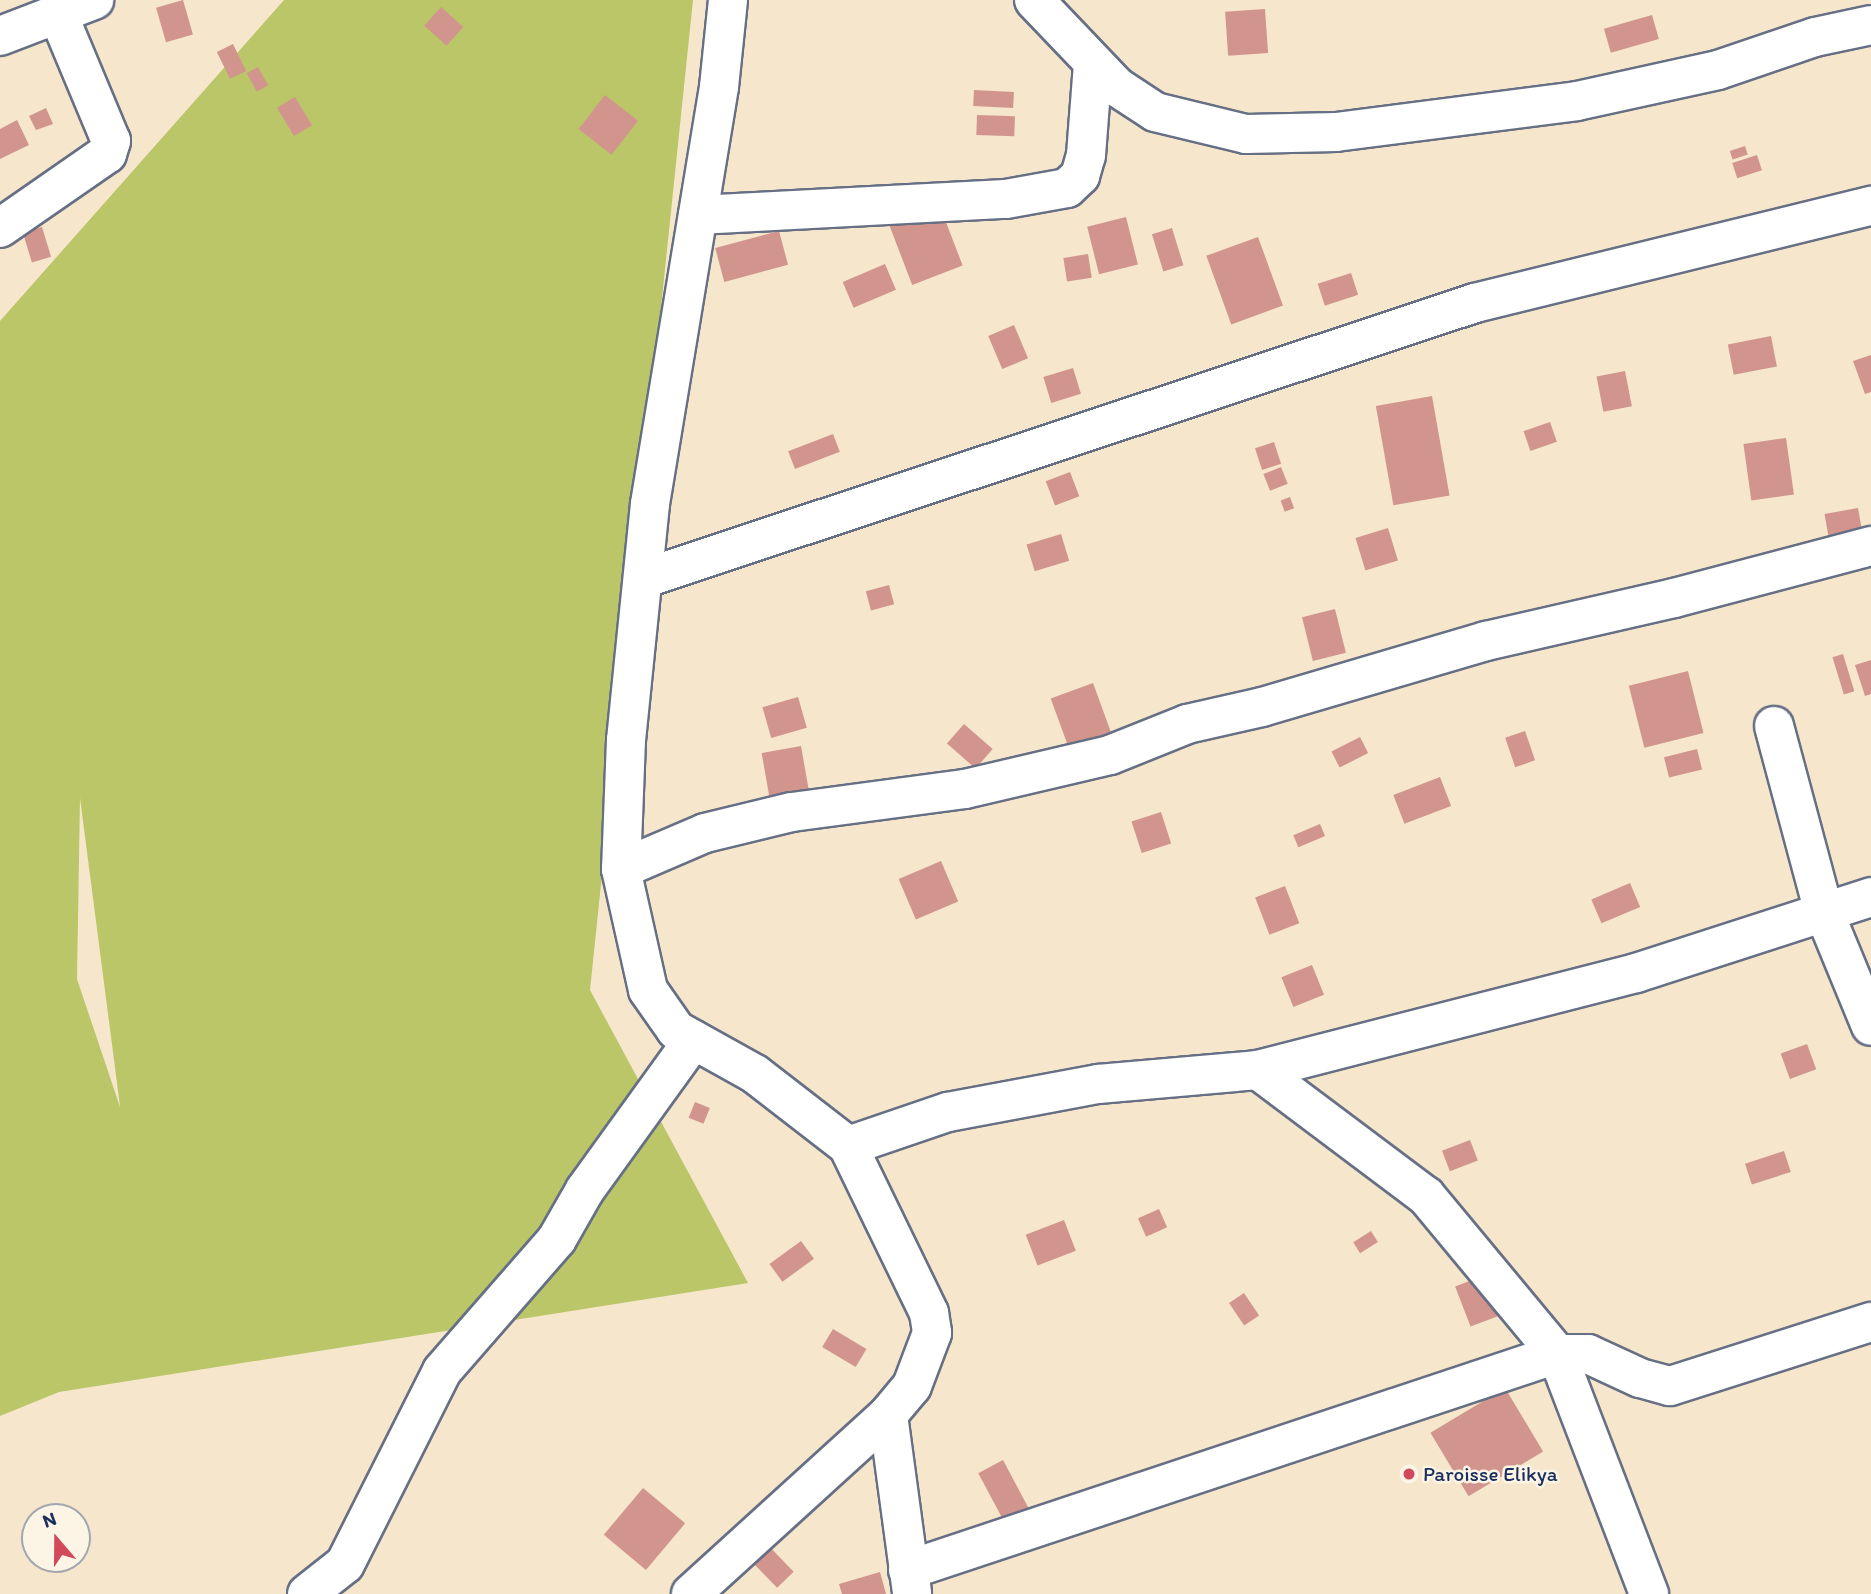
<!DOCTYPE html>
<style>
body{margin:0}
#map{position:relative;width:1871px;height:1594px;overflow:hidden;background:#f5e6cc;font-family:Itim,sans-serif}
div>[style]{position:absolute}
.green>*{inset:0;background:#bac668}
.building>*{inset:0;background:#d2958d;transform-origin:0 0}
.roads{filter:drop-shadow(2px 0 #676f84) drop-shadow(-2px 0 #676f84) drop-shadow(0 2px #676f84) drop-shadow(0 -2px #676f84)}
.street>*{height:38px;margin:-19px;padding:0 19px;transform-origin:19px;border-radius:19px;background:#fff}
.dots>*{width:19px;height:19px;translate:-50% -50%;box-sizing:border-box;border:4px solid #fcf5e5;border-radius:50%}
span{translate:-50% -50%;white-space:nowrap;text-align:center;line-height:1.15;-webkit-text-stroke:5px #fcf5e5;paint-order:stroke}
.poi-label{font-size:21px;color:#1b2f5e}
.left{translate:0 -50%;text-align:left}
.north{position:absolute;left:21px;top:1503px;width:70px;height:70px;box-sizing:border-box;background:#fcf5e5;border:2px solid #a2a6af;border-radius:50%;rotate:340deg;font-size:19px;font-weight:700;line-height:28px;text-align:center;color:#1b2f5e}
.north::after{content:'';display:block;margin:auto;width:24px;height:32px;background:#d1495b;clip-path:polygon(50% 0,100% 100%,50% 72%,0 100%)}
</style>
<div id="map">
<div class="green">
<div style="clip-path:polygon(evenodd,284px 0,693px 0,590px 990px,748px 1283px,59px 1392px,0 1416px,0 321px,284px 0,80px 798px,120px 1106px,120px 1107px,77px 979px,80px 798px)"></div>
</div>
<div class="building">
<div style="left:183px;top:0;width:36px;height:28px;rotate:74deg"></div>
<div style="left:441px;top:7px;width:30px;height:25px;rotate:42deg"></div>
<div style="left:1265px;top:9px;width:44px;height:40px;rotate:86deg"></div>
<div style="left:1652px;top:15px;width:25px;height:50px;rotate:74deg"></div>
<div style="left:233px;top:44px;width:30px;height:18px;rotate:64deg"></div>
<div style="left:258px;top:67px;width:21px;height:13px;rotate:61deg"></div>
<div style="left:974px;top:90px;width:40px;height:16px;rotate:3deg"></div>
<div style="left:605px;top:95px;width:42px;height:43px;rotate:38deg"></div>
<div style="left:295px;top:97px;width:33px;height:21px;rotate:59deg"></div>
<div style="clip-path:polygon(46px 108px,53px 124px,36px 130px,29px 116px)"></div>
<div style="left:977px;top:115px;width:38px;height:20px;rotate:2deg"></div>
<div style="clip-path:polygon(17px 120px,29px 145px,0 159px,0 129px)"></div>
<div style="left:1745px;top:146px;width:9px;height:16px;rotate:72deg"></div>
<div style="left:1757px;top:155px;width:16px;height:26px;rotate:72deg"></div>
<div style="left:939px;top:204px;width:66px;height:54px;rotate:69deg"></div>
<div style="left:1126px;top:217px;width:49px;height:40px;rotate:76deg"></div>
<div style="left:42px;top:227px;width:31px;height:20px;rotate:73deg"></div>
<div style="left:1172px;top:228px;width:39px;height:21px;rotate:73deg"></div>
<div style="left:779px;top:231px;width:35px;height:66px;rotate:75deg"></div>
<div style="left:1258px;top:237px;width:73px;height:55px;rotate:70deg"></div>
<div style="left:1088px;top:254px;width:24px;height:25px;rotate:81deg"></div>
<div style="left:885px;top:264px;width:28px;height:46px;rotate:67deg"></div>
<div style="left:1351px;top:273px;width:23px;height:35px;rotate:72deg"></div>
<div style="left:1014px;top:325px;width:36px;height:28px;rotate:67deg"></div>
<div style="left:1771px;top:336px;width:31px;height:44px;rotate:79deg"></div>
<div style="clip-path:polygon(1871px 355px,1871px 392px,1865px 394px,1853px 361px)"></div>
<div style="left:1073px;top:368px;width:27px;height:31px;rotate:73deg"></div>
<div style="left:1625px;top:371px;width:36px;height:29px;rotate:79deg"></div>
<div style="left:1432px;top:396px;width:101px;height:57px;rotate:80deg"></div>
<div style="left:1550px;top:422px;width:21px;height:28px;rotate:71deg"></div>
<div style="left:833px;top:434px;width:19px;height:48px;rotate:69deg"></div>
<div style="left:1786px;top:438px;width:57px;height:43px;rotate:82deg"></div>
<div style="left:1274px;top:442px;width:23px;height:20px;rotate:72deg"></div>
<div style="left:1281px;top:467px;width:18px;height:19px;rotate:68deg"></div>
<div style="left:1070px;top:472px;width:26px;height:26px;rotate:69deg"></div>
<div style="left:1290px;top:497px;width:12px;height:10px;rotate:70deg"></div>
<div style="left:1858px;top:508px;width:27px;height:34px;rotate:80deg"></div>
<div style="left:1388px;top:528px;width:34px;height:34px;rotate:73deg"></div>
<div style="left:1061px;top:534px;width:28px;height:36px;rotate:73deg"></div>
<div style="left:889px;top:585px;width:20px;height:24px;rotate:75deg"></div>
<div style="left:1335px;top:609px;width:45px;height:34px;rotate:76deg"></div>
<div style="left:1843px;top:654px;width:39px;height:11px;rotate:73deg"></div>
<div style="clip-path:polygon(1871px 660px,1871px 694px,1865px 696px,1855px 665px)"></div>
<div style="left:1688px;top:671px;width:64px;height:61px;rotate:76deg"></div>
<div style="left:1093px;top:683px;width:52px;height:45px;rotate:70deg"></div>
<div style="left:798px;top:697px;width:32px;height:37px;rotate:74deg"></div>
<div style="left:964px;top:724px;width:38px;height:26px;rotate:41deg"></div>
<div style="left:1525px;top:731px;width:31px;height:21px;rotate:71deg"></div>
<div style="left:1360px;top:737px;width:18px;height:32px;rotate:63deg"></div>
<div style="left:801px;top:746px;width:45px;height:40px;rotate:80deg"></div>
<div style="left:1697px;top:749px;width:21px;height:34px;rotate:76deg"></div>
<div style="left:1440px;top:777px;width:31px;height:50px;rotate:69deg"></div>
<div style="left:1161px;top:812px;width:33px;height:31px;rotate:72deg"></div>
<div style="left:1320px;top:824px;width:13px;height:29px;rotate:67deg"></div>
<div style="left:941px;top:861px;width:44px;height:46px;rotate:67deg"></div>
<div style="left:1630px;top:883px;width:26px;height:42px;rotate:67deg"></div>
<div style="left:1285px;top:886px;width:40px;height:32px;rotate:69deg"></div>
<div style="left:1312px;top:965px;width:32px;height:33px;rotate:68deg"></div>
<div style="left:1807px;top:1044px;width:27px;height:28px;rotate:70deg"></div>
<div style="left:695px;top:1102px;width:16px;height:17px;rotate:22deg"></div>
<div style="left:1470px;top:1140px;width:22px;height:30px;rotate:69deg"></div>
<div style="left:1784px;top:1151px;width:22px;height:41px;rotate:72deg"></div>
<div style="left:1159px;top:1209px;width:20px;height:23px;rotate:66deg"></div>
<div style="left:1064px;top:1220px;width:33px;height:41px;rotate:69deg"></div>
<div style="left:1371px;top:1231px;width:13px;height:21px;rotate:58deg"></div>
<div style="left:801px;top:1241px;width:22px;height:39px;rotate:54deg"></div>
<div style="left:1485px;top:1275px;width:43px;height:32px;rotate:69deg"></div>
<div style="left:1244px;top:1293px;width:27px;height:18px;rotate:56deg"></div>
<div style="left:833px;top:1329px;width:39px;height:21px;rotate:31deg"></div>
<div style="left:1505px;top:1388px;width:74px;height:87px;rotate:59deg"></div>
<div style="left:1003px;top:1460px;width:54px;height:28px;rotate:62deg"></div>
<div style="left:643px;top:1488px;width:55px;height:61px;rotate:40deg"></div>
<div style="left:761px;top:1538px;width:47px;height:23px;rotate:46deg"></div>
<div style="clip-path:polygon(880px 1572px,886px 1594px,842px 1594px,839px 1584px)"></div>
</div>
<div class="roads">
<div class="street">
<div style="left:728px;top:0;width:87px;rotate:95.9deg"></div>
<div style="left:719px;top:87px;width:423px;rotate:99.4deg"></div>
<div style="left:650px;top:504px;width:237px;rotate:95.8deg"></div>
<div style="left:626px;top:740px;width:129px;rotate:92.2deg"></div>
<div style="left:621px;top:869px;width:124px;rotate:77.4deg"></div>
<div style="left:648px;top:990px;width:49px;rotate:55deg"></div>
<div style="left:676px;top:1030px;width:90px;rotate:29.1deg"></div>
<div style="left:755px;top:1074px;width:118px;rotate:37.7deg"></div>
<div style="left:848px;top:1146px;width:106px;rotate:-18.8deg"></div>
<div style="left:948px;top:1112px;width:153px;rotate:-10.6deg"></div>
<div style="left:1098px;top:1084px;width:161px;rotate:-5deg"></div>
<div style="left:1258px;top:1070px;width:390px;rotate:-14.4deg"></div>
<div style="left:1636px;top:973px;width:247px;rotate:-17.9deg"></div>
<div style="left:1034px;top:0;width:120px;rotate:46.3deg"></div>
<div style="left:1117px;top:87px;width:45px;rotate:33.3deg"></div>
<div style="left:1155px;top:112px;width:94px;rotate:13.6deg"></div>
<div style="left:1246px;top:134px;width:90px;rotate:-1.3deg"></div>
<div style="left:1336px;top:132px;width:243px;rotate:-7.3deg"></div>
<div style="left:1577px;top:101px;width:144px;rotate:-12.4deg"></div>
<div style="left:1718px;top:70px;width:102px;rotate:-18.8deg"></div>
<div style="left:1815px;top:37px;width:57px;rotate:-12.1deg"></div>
<div style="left:0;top:36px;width:101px;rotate:-21deg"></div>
<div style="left:698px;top:215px;width:308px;rotate:-3deg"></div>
<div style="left:1006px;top:199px;width:62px;rotate:-10.2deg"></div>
<div style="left:1067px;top:188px;width:18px;rotate:-43deg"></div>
<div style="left:1080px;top:176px;width:22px;rotate:-74deg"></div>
<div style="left:1086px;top:155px;width:91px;rotate:-85.6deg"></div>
<div style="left:0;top:228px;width:130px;rotate:-34.7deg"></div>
<div style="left:107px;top:154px;width:14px;rotate:-73deg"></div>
<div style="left:111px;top:141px;width:138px;rotate:-112.7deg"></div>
<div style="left:645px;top:578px;width:874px;rotate:-18.33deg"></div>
<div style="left:1475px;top:303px;width:408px;rotate:-13.8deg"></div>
<div style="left:1774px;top:726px;width:193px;rotate:75deg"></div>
<div style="left:1824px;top:912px;width:123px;rotate:67.6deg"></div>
<div style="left:621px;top:869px;width:91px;rotate:-23.2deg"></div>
<div style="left:705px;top:833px;width:89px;rotate:-13.6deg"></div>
<div style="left:792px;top:812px;width:175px;rotate:-7.6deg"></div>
<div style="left:965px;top:789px;width:149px;rotate:-13.2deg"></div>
<div style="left:1110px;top:755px;width:83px;rotate:-21.9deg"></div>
<div style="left:1187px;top:724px;width:77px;rotate:-12.8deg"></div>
<div style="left:1262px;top:707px;width:234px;rotate:-16.4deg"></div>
<div style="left:1486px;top:641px;width:193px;rotate:-12.9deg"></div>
<div style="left:1674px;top:598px;width:204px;rotate:-14.8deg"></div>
<div style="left:1258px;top:1070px;width:210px;rotate:36.9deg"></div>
<div style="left:1426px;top:1196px;width:205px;rotate:50.3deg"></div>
<div style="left:1557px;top:1354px;width:257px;rotate:69deg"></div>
<div style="left:848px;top:1146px;width:186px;rotate:64.1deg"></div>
<div style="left:929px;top:1313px;width:20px;rotate:81deg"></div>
<div style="left:932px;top:1333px;width:57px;rotate:110.7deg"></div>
<div style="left:912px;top:1386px;width:38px;rotate:130deg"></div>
<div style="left:888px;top:1415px;width:180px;rotate:82.3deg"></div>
<div style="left:908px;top:1570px;width:684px;rotate:-18.41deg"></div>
<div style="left:1557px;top:1354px;width:31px"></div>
<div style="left:1588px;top:1354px;width:57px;rotate:24.8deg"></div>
<div style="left:1640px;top:1378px;width:31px;rotate:15deg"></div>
<div style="left:1670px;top:1386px;width:211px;rotate:-17.7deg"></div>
<div style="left:307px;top:1594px;width:48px;rotate:-38.3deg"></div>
<div style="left:345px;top:1564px;width:216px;rotate:-63.3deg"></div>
<div style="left:442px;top:1371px;width:175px;rotate:-48.9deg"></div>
<div style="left:557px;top:1239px;width:56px;rotate:-60.3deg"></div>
<div style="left:585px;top:1190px;width:185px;rotate:-54.2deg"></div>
<div style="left:691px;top:1594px;width:266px;rotate:-42.3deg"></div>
</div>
</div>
<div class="dots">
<div style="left:1409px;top:1474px;background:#d1495b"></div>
</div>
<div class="poi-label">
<span class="left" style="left:1423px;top:1474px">Paroisse Elikya</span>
</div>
<div class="north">N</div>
</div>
